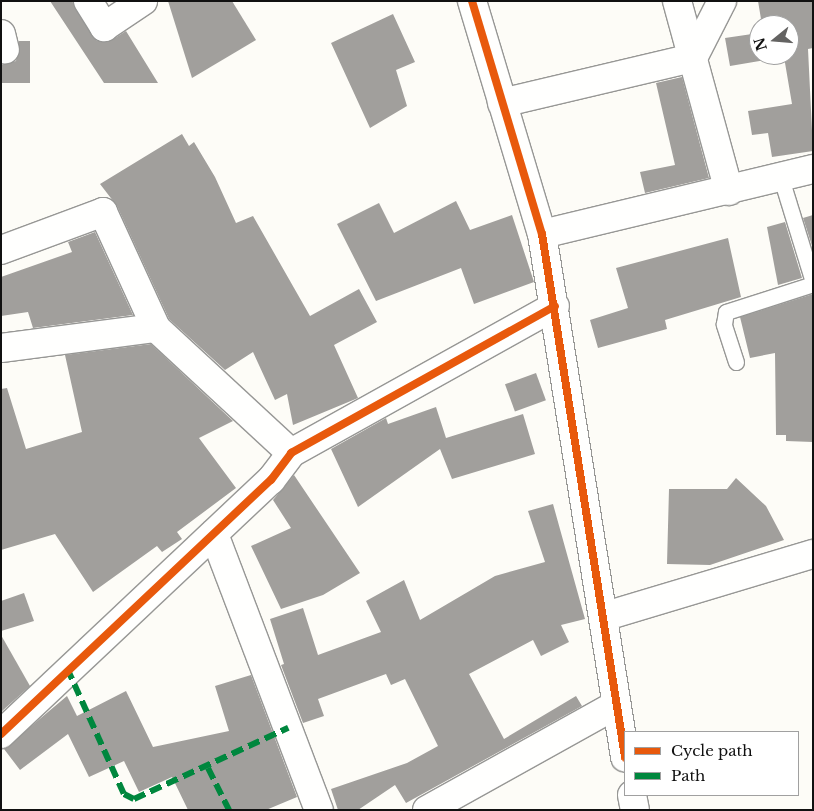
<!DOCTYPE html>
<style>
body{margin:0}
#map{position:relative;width:814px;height:811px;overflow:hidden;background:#fdfcf7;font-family:"Libre Baskerville",serif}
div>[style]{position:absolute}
.building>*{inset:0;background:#a19f9c;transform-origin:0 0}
.roads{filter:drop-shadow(1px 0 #979795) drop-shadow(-1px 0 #979795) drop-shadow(0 1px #979795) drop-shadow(0 -1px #979795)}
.service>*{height:15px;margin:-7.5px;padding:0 7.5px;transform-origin:7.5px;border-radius:7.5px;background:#fffffe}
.minor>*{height:28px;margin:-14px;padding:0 14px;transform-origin:14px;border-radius:14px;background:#fffffe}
.tertiary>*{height:28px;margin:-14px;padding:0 14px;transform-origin:14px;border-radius:14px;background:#fffffe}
.quiet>*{height:6px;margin-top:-3px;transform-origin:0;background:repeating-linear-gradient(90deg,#00873e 0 12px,transparent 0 18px)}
.cycleway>*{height:8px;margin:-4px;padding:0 4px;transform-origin:4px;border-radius:4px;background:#e8590c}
span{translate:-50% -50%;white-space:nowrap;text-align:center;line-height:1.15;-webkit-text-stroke:5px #fff;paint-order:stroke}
.frame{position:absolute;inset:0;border:2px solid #111;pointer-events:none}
.legend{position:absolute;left:624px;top:731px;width:175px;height:65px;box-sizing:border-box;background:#fff;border:1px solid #a0a0a0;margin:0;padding:6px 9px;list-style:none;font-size:15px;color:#111}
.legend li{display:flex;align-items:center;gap:10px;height:25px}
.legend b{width:25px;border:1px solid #a0a0a0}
.north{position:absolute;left:749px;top:15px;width:50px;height:50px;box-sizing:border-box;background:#fff;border:1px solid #a0a0a0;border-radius:50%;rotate:253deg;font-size:14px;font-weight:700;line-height:20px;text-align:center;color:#111}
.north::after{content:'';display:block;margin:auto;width:18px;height:22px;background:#646362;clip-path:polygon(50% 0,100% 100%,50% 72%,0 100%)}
</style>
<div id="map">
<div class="building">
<div style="clip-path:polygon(50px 1px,72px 1px,97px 41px,112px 40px,126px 31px,158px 83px,104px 83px)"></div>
<div style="clip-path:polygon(168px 1px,232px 1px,256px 40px,192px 78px)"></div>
<div style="clip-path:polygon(758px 1px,813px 1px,813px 48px,808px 49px,813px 151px,772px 157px,768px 133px,752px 135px,748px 111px,792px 104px,784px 57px,730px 66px,725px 38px,759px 33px,759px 55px,789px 55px,789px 25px,762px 25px)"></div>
<div style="clip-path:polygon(393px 14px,415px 62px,396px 70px,407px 106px,370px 128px,331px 43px)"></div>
<div style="clip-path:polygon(19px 41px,30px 41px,30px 83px,1px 83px,1px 65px,16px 61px)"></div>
<div style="clip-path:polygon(682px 77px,709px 178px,645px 193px,640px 172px,675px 165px,656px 83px)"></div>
<div style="clip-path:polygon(182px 134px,189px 146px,194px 142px,215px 177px,236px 223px,253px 216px,310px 316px,359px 289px,377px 322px,334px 345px,358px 398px,293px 425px,287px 394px,275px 400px,253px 352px,225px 370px,169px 319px,117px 206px,100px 184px)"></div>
<div style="clip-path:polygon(456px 201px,470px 230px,512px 215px,534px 282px,474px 304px,461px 268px,376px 301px,337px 224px,379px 203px,394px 233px)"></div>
<div style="clip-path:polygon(813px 215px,813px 249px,803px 218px)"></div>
<div style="clip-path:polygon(785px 222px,802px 278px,778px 285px,767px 227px)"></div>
<div style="clip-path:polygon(95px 232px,133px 315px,33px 328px,28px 312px,1px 316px,1px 277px,72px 252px,68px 242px)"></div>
<div style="clip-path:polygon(728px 238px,741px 297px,665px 320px,667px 329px,598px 348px,590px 320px,628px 308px,616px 268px)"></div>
<div style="clip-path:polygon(813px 294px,813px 442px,786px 441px,786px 435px,776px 435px,775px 353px,750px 358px,740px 317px)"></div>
<div style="clip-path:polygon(151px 344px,233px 421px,199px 438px,236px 488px,177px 532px,182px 539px,162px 552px,157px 546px,93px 592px,55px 534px,1px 550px,1px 389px,7px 388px,26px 449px,82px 432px,65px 355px)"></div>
<div style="left:536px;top:373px;width:29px;height:33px;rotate:70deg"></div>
<div style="clip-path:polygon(436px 407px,446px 438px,523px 414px,535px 454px,452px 479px,440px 449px,358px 507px,331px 449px,386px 418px,388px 424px)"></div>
<div style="clip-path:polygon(294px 475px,360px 573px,323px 595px,281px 609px,251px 546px,291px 528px,273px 500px)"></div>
<div style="clip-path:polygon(736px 478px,766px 506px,784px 540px,710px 565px,667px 564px,669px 489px,727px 489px)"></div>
<div style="clip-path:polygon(553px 504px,585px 619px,561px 625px,569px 642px,541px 656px,533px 640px,469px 674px,504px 739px,576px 696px,582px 706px,406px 803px,395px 785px,358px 810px,338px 810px,331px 789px,407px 763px,438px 746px,405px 679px,391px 685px,386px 674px,318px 699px,324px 716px,303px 723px,281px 665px,284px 664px,270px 619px,303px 608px,318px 655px,381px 632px,366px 601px,404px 580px,420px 620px,495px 576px,545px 562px,528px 511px)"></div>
<div style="clip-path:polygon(24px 593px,34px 621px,1px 631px,1px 601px)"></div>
<div style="clip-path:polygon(1px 635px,30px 686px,1px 712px)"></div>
<div style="clip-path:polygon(251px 675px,297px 797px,266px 810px,188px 810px,172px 777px,139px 792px,124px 761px,89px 777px,68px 734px,20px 770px,4px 749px,67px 696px,77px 716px,126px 691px,153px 747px,229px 731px,215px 686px)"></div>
</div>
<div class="roads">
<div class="service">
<div style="left:781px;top:178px;width:109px;rotate:72.9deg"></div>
<div style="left:736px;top:362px;width:40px;rotate:-108deg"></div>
<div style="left:724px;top:324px;width:12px;rotate:-81deg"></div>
<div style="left:726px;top:312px;width:91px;rotate:-17.8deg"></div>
</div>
<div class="minor">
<div style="left:88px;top:1px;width:31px;rotate:58deg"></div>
<div style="left:104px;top:27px;width:47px;rotate:-33.7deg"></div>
<div style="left:677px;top:1px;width:197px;rotate:74.7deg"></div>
<div style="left:1px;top:34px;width:16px;rotate:76deg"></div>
<div style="left:502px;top:103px;width:196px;rotate:-13.3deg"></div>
<div style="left:693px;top:58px;width:64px;rotate:-63deg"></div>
<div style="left:542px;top:234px;width:279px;rotate:-13.5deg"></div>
<div style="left:1px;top:250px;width:109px;rotate:-20.4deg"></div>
<div style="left:103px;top:212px;width:128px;rotate:65.4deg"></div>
<div style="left:214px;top:534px;width:295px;rotate:69.2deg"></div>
<div style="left:427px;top:810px;width:216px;rotate:-29.1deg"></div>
</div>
<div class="tertiary">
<div style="left:472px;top:1px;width:243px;rotate:73.3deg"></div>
<div style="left:542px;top:234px;width:530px;rotate:80.98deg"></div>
<div style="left:1px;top:348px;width:156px;rotate:-7.4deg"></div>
<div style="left:156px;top:328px;width:184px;rotate:42.8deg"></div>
<div style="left:606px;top:616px;width:216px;rotate:-16.7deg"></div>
<div style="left:1px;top:734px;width:371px;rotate:-43.3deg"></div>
<div style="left:271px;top:480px;width:34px;rotate:-53deg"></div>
<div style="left:291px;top:453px;width:302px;rotate:-29.1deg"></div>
<div style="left:632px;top:795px;width:15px;rotate:79deg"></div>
</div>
</div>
<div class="quiet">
<div style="left:67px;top:668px;width:138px;rotate:65.7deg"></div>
<div style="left:124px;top:794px;width:11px;rotate:27deg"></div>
<div style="left:134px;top:799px;width:170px;rotate:-24.8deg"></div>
<div style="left:208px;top:768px;width:47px;rotate:63.4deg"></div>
</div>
<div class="cycleway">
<div style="left:472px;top:1px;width:243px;rotate:73.3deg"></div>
<div style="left:542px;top:234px;width:530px;rotate:80.98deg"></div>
<div style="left:1px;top:734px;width:371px;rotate:-43.3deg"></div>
<div style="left:271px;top:480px;width:34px;rotate:-53deg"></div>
<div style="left:291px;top:453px;width:302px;rotate:-29.1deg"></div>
</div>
<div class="frame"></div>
<ul class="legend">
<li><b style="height:6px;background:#e8590c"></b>Cycle path</li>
<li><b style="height:6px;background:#00873e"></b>Path</li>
</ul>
<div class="north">N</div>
</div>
